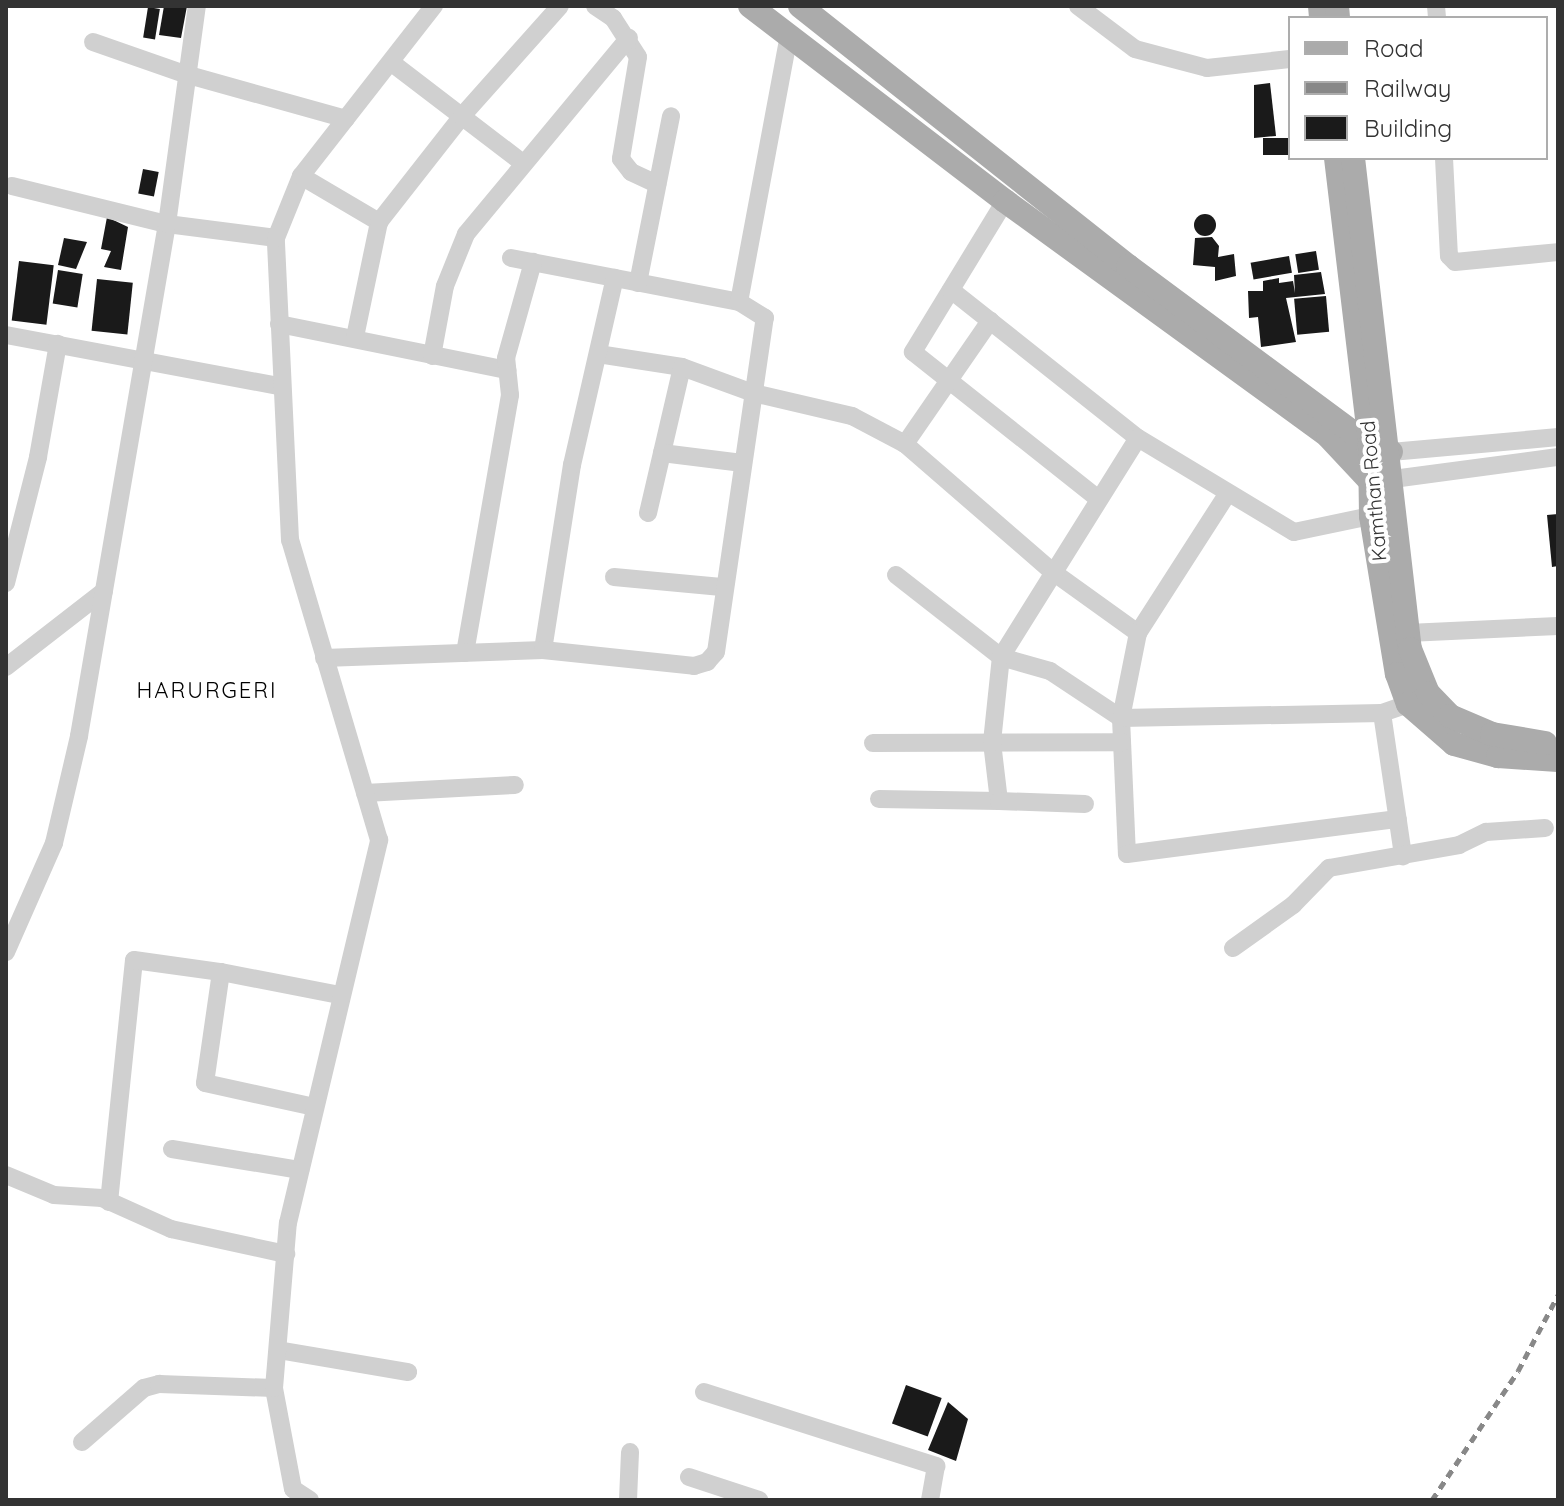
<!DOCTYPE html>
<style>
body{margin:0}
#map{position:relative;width:1564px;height:1506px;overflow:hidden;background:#fff;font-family:Quicksand,sans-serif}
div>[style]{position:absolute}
.building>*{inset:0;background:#1a1a1a;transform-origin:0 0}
.round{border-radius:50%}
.minor>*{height:18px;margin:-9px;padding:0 9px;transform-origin:9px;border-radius:9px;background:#d0d0d0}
.major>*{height:24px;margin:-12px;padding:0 12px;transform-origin:12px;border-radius:12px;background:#ababab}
.rail>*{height:5px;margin-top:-2.5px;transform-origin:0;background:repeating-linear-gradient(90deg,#888 0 8px,transparent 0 14px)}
span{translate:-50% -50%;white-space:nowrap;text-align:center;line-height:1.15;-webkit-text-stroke:8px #fff;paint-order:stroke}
.street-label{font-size:20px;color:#333}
.neighbourhood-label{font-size:22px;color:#000;letter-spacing:2px}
.frame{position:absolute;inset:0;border:8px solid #333;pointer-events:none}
.legend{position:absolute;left:1288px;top:16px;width:260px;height:144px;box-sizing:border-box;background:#fff;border:2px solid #adadad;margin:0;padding:10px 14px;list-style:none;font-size:24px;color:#333}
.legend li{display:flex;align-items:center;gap:16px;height:40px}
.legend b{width:40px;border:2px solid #adadad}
</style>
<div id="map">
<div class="building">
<div style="clip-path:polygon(164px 6px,187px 6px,181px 38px,159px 35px)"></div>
<div style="left:148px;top:7px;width:12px;height:31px;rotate:9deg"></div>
<div style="clip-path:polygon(1270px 83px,1276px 136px,1254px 138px,1254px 85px)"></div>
<div style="left:1290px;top:138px;width:17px;height:27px;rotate:90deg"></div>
<div style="left:143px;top:169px;width:16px;height:25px;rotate:11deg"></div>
<div class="round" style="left:1194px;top:214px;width:22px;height:22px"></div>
<div style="clip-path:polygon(107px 217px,128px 227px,121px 270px,104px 267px,111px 251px,101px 249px)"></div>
<div style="clip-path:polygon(1212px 237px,1219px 246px,1218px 257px,1234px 254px,1236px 276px,1215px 281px,1215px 267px,1193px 265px,1195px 238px)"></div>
<div style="clip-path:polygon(64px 238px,87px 242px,76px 269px,58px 265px)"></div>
<div style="left:1316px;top:251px;width:19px;height:21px;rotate:81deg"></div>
<div style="left:1289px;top:256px;width:17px;height:39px;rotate:80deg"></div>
<div style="left:19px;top:261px;width:35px;height:60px;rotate:7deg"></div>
<div style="left:58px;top:270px;width:25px;height:34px;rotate:9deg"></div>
<div style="clip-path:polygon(1321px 272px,1325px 294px,1286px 298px,1296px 342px,1261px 347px,1258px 317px,1249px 318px,1248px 291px,1263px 291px,1263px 281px,1279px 278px,1279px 283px,1293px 281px,1295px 293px,1294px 275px)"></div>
<div style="left:97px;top:279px;width:36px;height:52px;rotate:6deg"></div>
<div style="left:1326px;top:296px;width:36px;height:32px;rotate:85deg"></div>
<div style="clip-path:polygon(1558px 514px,1558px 566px,1552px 567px,1547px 515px)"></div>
<div style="left:906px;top:1385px;width:38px;height:41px;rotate:20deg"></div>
<div style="clip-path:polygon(948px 1402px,968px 1419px,956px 1461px,928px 1450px)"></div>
</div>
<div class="minor">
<div style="left:595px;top:6px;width:22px;rotate:34deg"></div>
<div style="left:613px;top:18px;width:46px;rotate:57.3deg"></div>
<div style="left:638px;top:57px;width:103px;rotate:99.5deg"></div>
<div style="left:621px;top:159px;width:16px;rotate:52deg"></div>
<div style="left:631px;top:172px;width:29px;rotate:25deg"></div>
<div style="left:1078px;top:6px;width:71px;rotate:37deg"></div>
<div style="left:1135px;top:49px;width:74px;rotate:14.8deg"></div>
<div style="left:1207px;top:68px;width:83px;rotate:-6.2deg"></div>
<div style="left:1436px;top:6px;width:12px;rotate:85deg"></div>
<div style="left:93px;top:42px;width:97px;rotate:19.2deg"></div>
<div style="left:185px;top:74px;width:167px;rotate:15.6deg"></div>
<div style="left:392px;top:63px;width:166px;rotate:37.4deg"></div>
<div style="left:1444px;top:158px;width:98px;rotate:87.1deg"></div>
<div style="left:1449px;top:256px;width:8px;rotate:45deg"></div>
<div style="left:1455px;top:262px;width:103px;rotate:-5.5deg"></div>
<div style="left:301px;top:176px;width:91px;rotate:30.5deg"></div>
<div style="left:12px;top:186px;width:160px;rotate:13.8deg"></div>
<div style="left:167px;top:224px;width:110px;rotate:7.3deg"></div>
<div style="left:1005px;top:201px;width:177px;rotate:121.4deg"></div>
<div style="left:913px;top:352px;width:235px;rotate:38.4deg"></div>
<div style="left:511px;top:258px;width:232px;rotate:10.9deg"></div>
<div style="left:739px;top:302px;width:271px;rotate:-79.4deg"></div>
<div style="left:638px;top:283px;width:170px;rotate:-78.8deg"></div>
<div style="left:951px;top:290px;width:238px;rotate:38.4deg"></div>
<div style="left:1138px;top:438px;width:182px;rotate:31.1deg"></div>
<div style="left:1294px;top:532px;width:88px;rotate:-11.8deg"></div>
<div style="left:279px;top:324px;width:233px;rotate:11.4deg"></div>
<div style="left:6px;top:335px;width:278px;rotate:10.6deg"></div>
<div style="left:355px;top:337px;width:117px;rotate:-78.2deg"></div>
<div style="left:379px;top:222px;width:135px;rotate:-51.9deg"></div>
<div style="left:462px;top:116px;width:147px;rotate:-48.3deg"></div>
<div style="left:598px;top:354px;width:85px;rotate:8.8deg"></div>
<div style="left:682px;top:367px;width:150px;rotate:103.1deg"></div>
<div style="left:432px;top:356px;width:71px;rotate:-79.5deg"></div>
<div style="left:445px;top:286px;width:56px;rotate:-68deg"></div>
<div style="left:466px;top:234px;width:255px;rotate:-50.3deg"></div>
<div style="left:682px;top:367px;width:76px;rotate:20.1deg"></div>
<div style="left:753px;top:393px;width:102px;rotate:13.1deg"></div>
<div style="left:852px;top:416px;width:60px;rotate:27.8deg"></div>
<div style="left:905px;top:444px;width:150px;rotate:-55.4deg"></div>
<div style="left:905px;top:444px;width:196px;rotate:40.9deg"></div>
<div style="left:1053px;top:572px;width:105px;rotate:35.7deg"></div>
<div style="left:1391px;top:452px;width:168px;rotate:-5.1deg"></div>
<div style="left:662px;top:453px;width:81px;rotate:7.1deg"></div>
<div style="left:1378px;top:481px;width:182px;rotate:-7.6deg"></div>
<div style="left:1226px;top:496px;width:163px;rotate:122.7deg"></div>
<div style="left:1138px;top:633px;width:87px;rotate:101.3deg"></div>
<div style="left:1121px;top:718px;width:136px;rotate:87.5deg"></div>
<div style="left:1127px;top:854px;width:273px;rotate:-7.4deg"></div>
<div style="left:896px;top:575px;width:133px;rotate:38deg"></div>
<div style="left:1001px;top:657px;width:51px;rotate:15.9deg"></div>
<div style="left:1050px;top:671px;width:85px;rotate:33.5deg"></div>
<div style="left:1121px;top:718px;width:261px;rotate:-1.1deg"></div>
<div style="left:1382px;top:713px;width:28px;rotate:-19deg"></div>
<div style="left:614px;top:577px;width:108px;rotate:5.3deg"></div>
<div style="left:6px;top:583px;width:130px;rotate:-75.7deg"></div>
<div style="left:38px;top:457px;width:115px;rotate:-80deg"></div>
<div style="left:1408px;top:633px;width:150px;rotate:-2.7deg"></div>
<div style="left:543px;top:650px;width:187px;rotate:-81.1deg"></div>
<div style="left:572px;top:465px;width:192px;rotate:-77.1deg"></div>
<div style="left:465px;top:653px;width:262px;rotate:-80.1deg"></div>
<div style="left:510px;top:395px;width:37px;rotate:-96deg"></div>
<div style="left:506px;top:358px;width:100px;rotate:-74.3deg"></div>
<div style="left:324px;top:658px;width:219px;rotate:-2.1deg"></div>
<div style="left:543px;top:650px;width:152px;rotate:6deg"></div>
<div style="left:694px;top:666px;width:14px;rotate:-17deg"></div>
<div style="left:707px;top:662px;width:13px;rotate:-48deg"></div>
<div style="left:716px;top:652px;width:338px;rotate:-81.7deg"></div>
<div style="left:765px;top:318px;width:31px;rotate:-148deg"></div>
<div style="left:6px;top:667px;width:124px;rotate:-37.8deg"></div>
<div style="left:1382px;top:713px;width:145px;rotate:81.6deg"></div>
<div style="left:873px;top:743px;width:249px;rotate:-0.2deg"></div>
<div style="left:365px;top:793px;width:150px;rotate:-3.1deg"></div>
<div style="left:879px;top:799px;width:120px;rotate:1deg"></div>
<div style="left:999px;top:801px;width:59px;rotate:-96.8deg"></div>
<div style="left:992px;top:742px;width:85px;rotate:-84deg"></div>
<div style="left:1001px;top:657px;width:258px;rotate:-58deg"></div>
<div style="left:999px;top:801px;width:86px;rotate:2deg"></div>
<div style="left:1233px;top:948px;width:74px;rotate:-35.6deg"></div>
<div style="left:1293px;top:905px;width:52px;rotate:-45.8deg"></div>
<div style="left:1329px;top:868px;width:132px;rotate:-10deg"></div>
<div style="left:1459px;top:845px;width:30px;rotate:-26deg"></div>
<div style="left:1486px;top:832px;width:59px;rotate:-3.9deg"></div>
<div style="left:6px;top:952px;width:119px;rotate:-66.2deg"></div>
<div style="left:54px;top:843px;width:110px;rotate:-76.8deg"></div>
<div style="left:79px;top:736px;width:520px;rotate:-80.25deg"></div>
<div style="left:167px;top:224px;width:220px;rotate:-82.2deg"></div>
<div style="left:221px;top:972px;width:120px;rotate:11deg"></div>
<div style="left:172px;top:1149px;width:130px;rotate:9.3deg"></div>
<div style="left:6px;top:1175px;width:52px;rotate:22.6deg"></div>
<div style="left:54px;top:1195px;width:48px;rotate:3.6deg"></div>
<div style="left:102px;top:1198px;width:76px;rotate:24.2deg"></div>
<div style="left:171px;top:1229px;width:118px;rotate:12.3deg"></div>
<div style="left:109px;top:1202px;width:243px;rotate:-84.1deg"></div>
<div style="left:134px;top:960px;width:88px;rotate:7.9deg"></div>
<div style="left:221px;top:972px;width:112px;rotate:98.2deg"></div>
<div style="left:205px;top:1083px;width:112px;rotate:12.4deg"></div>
<div style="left:278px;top:1350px;width:132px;rotate:9.6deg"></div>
<div style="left:704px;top:1392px;width:244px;rotate:17.7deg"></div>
<div style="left:936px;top:1466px;width:35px;rotate:100deg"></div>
<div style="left:82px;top:1442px;width:82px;rotate:-41.1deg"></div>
<div style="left:144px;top:1388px;width:16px;rotate:-15deg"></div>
<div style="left:159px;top:1384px;width:115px;rotate:2deg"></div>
<div style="left:689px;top:1477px;width:74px;rotate:18.2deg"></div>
<div style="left:310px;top:1500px;width:20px;rotate:-147deg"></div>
<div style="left:293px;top:1489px;width:103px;rotate:-100.7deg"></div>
<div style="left:274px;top:1388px;width:166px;rotate:-85.2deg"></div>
<div style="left:288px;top:1223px;width:394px;rotate:-76.6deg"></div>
<div style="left:379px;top:840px;width:313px;rotate:-106.5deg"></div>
<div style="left:290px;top:540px;width:302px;rotate:-92.7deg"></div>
<div style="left:276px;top:238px;width:67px;rotate:-68deg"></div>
<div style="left:301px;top:176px;width:216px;rotate:-52deg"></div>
<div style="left:628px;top:1500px;width:48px;rotate:-87.6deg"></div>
</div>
<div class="major">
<div style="left:750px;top:6px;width:321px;rotate:37.4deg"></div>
<div style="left:1005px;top:201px;width:399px;rotate:36deg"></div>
<div style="left:1328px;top:436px;width:63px;rotate:46.9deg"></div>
<div style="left:800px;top:6px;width:419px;rotate:38.4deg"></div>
<div style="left:1128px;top:266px;width:301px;rotate:36.5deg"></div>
<div style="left:1370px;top:445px;width:22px;rotate:18deg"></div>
<div style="left:1320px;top:6px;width:12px;rotate:85deg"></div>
<div style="left:1337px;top:6px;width:12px;rotate:85deg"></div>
<div style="left:1336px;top:158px;width:289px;rotate:83.2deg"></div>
<div style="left:1370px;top:445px;width:71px;rotate:89.2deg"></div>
<div style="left:1371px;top:516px;width:160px;rotate:80.7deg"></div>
<div style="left:1397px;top:674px;width:32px;rotate:70deg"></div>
<div style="left:1408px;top:704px;width:61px;rotate:41deg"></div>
<div style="left:1454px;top:744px;width:46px;rotate:15.3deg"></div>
<div style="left:1498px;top:756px;width:60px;rotate:3.8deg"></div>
<div style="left:1353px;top:158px;width:494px;rotate:83.4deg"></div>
<div style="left:1410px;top:649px;width:48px;rotate:67.8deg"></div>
<div style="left:1428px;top:693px;width:32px;rotate:46deg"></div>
<div style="left:1450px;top:716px;width:46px;rotate:23.2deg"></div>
<div style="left:1492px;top:734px;width:54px;rotate:9.6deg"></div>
</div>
<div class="rail">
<div style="left:1432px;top:1500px;width:155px;rotate:-56.3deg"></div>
<div style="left:1518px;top:1371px;width:86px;rotate:-62.2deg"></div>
</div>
<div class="street-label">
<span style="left:1373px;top:491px;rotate:-95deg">Kamthan Road</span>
</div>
<div class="neighbourhood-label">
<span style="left:207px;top:691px">HARURGERI</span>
</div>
<div class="frame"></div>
<ul class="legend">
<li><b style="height:10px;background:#ababab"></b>Road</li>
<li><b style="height:10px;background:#888"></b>Railway</li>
<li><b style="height:22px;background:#1a1a1a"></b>Building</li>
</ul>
</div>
